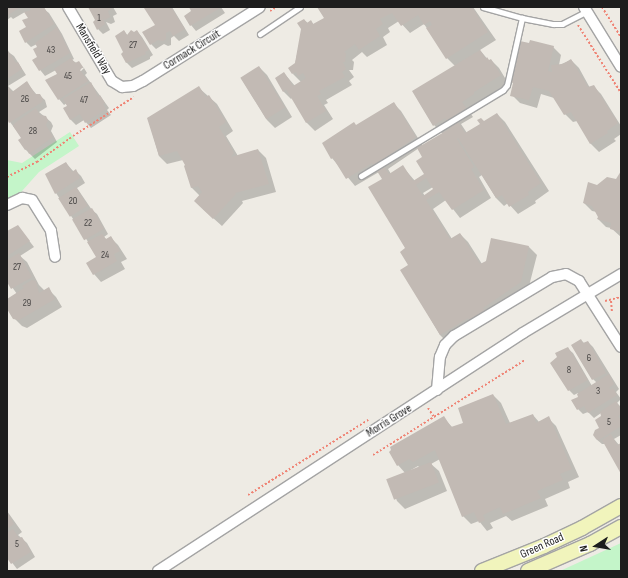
<!DOCTYPE html>
<style>
body{margin:0}
#map{position:relative;width:628px;height:578px;overflow:hidden;background:#eeebe4;font-family:"Sofia Sans Condensed",sans-serif}
div>[style]{position:absolute}
.park>*{inset:0;background:#c4f5c9}
.shadow>*{inset:0;background:#0003}
.building>*{inset:0;background:#c2bab4;transform-origin:0 0}
.path>*{height:2px;margin-top:-1px;transform-origin:0;background:repeating-linear-gradient(90deg,#ef8374 0 2px,transparent 0 4px)}
.roads{filter:drop-shadow(1px 0 #a4a4a4) drop-shadow(-1px 0 #a4a4a4) drop-shadow(0 1px #a4a4a4) drop-shadow(0 -1px #a4a4a4)}
.lane>*{height:5px;margin:-2.5px;padding:0 2.5px;transform-origin:2.5px;border-radius:2.5px;background:#fff}
.street>*{height:10px;margin:-5px;padding:0 5px;transform-origin:5px;border-radius:5px;background:#fff}
.secondary>*{height:14px;margin:-7px;padding:0 7px;transform-origin:7px;border-radius:7px;background:#f1f4bc}
span{translate:-50% -50%;white-space:nowrap;text-align:center;line-height:1.15;-webkit-text-stroke:3px #fff;paint-order:stroke}
.number-label{font-size:10px;color:#464443}
.number-label span{-webkit-text-stroke-width:0}
.street-label{font-size:12px;color:#1d1d1d}
.frame{position:absolute;inset:0;border:8px solid #1d1d1d;pointer-events:none}
.north{position:absolute;left:576px;top:526px;width:40px;height:40px;-webkit-text-stroke:3px #fff;paint-order:stroke;rotate:258deg;font-size:11px;font-weight:700;line-height:16px;text-align:center;color:#1d1d1d}
.north::after{content:'';display:block;margin:auto;width:14px;height:18px;background:#1d1d1d;clip-path:polygon(50% 0,100% 100%,50% 72%,0 100%)}
</style>
<div id="map">
<div class="park">
<div style="clip-path:polygon(70px 132px,79px 146px,39px 172px,14px 200px,7px 205px,7px 160px,22px 163px)"></div>
<div style="clip-path:polygon(621px 543px,621px 571px,560px 571px)"></div>
</div>
<div class="shadow">
<div style="clip-path:polygon(evenodd,7px 7px,41px 7px,49px 13px,62px 34px,74px 59px,72px 60px,84px 68px,87px 73px,85px 75px,109px 108px,107px 110px,111px 115px,91px 128px,84px 120px,76px 125px,71px 120px,64px 108px,68px 106px,67px 103px,64px 105px,59px 99px,58px 74px,56px 70px,45px 76px,33px 61px,38px 57px,39px 47px,37px 44px,31px 47px,26px 42px,30px 18px,25px 12px,13px 19px,11px 17px,7px 20px,7px 7px,81px 68px,84px 68px,78px 74px,81px 68px)"></div>
<div style="clip-path:polygon(89px 7px,113px 7px,117px 14px,113px 16px,115px 22px,111px 24px,106px 22px,110px 30px,103px 34px,98px 29px,96px 20px)"></div>
<div style="clip-path:polygon(144px 7px,172px 7px,189px 35px,179px 41px,174px 36px,171px 38px,171px 45px,168px 46px,164px 44px,156px 49px,151px 44px,157px 25px)"></div>
<div style="clip-path:polygon(190px 7px,221px 7px,225px 13px,196px 31px,191px 25px,193px 12px)"></div>
<div style="clip-path:polygon(evenodd,318px 7px,473px 7px,496px 40px,480px 50px,489px 61px,491px 60px,499px 68px,508px 83px,481px 101px,469px 111px,473px 117px,461px 124px,467px 133px,497px 114px,505px 122px,549px 191px,535px 201px,536px 203px,518px 214px,508px 203px,504px 206px,496px 198px,482px 175px,479px 177px,491px 198px,460px 218px,446px 200px,433px 209px,452px 239px,460px 234px,468px 242px,482px 264px,529px 247px,537px 255px,528px 290px,491px 317px,492px 319px,478px 327px,476px 325px,448px 343px,440px 335px,402px 270px,409px 265px,407px 249px,384px 179px,379px 172px,355px 186px,332px 158px,357px 126px,393px 103px,401px 111px,423px 146px,443px 134px,434px 125px,455px 66px,447px 58px,424px 24px,410px 33px,399px 21px,388px 28px,390px 32px,383px 37px,387px 45px,367px 57px,362px 52px,352px 60px,354px 62px,353px 70px,349px 70px,354px 77px,349px 81px,352px 85px,326px 100px,328px 103px,324px 105px,333px 119px,315px 131px,307px 123px,292px 98px,291px 99px,283px 91px,284px 73px,295px 86px,301px 82px,293px 74px,304px 20px,308px 23px,311px 21px,314px 25px,325px 18px,318px 7px,419px 148px,423px 157px,425px 175px,415px 181px,403px 167px,391px 174px,388px 169px,419px 148px,318px 7px,433px 187px,434px 189px,425px 196px,423px 193px,433px 187px)"></div>
<div style="clip-path:polygon(124px 31px,128px 36px,137px 31px,142px 37px,153px 55px,150px 57px,150px 59px,132px 68px,127px 63px,122px 54px,124px 53px)"></div>
<div style="clip-path:polygon(553px 47px,561px 55px,559px 65px,571px 60px,579px 68px,590px 88px,593px 86px,601px 94px,621px 126px,621px 134px,614px 139px,616px 141px,599px 152px,591px 144px,577px 121px,573px 122px,565px 114px,554px 98px,541px 94px,537px 108px,520px 103px,512px 95px)"></div>
<div style="clip-path:polygon(7px 51px,14px 56px,26px 75px,8px 86px,14px 92px,26px 82px,37px 95px,39px 95px,45px 100px,47px 107px,39px 112px,51px 122px,53px 126px,51px 131px,57px 142px,35px 159px,25px 149px,22px 138px,7px 118px)"></div>
<div style="clip-path:polygon(259px 67px,267px 75px,292px 117px,275px 128px,267px 120px,241px 78px)"></div>
<div style="clip-path:polygon(199px 88px,217px 104px,233px 131px,226px 136px,238px 156px,258px 150px,266px 158px,276px 192px,242px 201px,243px 203px,222px 226px,203px 209px,200px 196px,192px 188px,187px 165px,183px 160px,167px 164px,159px 156px,148px 118px)"></div>
<div style="clip-path:polygon(66px 163px,74px 172px,76px 171px,81px 176px,85px 183px,77px 188px,92px 210px,97px 214px,108px 234px,104px 237px,107px 240px,110px 237px,118px 245px,127px 259px,121px 262px,125px 269px,101px 282px,94px 274px,98px 257px,56px 193px)"></div>
<div style="clip-path:polygon(621px 174px,621px 237px,611px 228px,606px 227px,598px 219px,599px 217px,597px 212px,592px 211px,584px 203px,597px 186px,617px 180px)"></div>
<div style="clip-path:polygon(18px 226px,34px 247px,20px 256px,27px 262px,39px 285px,45px 291px,48px 289px,56px 297px,62px 307px,27px 328px,22px 326px,14px 318px,7px 307px,7px 300px,17px 294px,7px 280px,7px 232px)"></div>
<div style="clip-path:polygon(581px 340px,585px 344px,588px 342px,593px 347px,619px 389px,616px 392px,621px 399px,617px 403px,621px 407px,621px 435px,614px 439px,619px 445px,621px 444px,621px 472px,605px 444px,602px 444px,596px 439px,601px 429px,602px 417px,601px 413px,594px 418px,588px 412px,583px 414px,578px 409px,580px 397px,578px 393px,574px 395px,569px 390px,567px 348px,573px 353px,592px 386px,597px 383px,593px 379px)"></div>
<div style="clip-path:polygon(evenodd,493px 395px,501px 403px,510px 423px,533px 415px,539px 422px,548px 418px,556px 426px,579px 477px,568px 482px,570px 488px,545px 499px,548px 506px,512px 521px,506px 516px,490px 523px,493px 528px,487px 531px,479px 521px,471px 524px,463px 516px,440px 459px,431px 464px,439px 471px,447px 491px,405px 509px,397px 501px,389px 481px,406px 474px,398px 465px,443px 417px,453px 428px,464px 423px,493px 395px,418px 466px,420px 468px,411px 472px,411px 470px,418px 466px)"></div>
<div style="clip-path:polygon(7px 511px,22px 532px,18px 535px,27px 543px,35px 557px,17px 569px,7px 556px)"></div>
</div>
<div class="building">
<div style="clip-path:polygon(7px 7px,20px 7px,8px 15px)"></div>
<div style="clip-path:polygon(29px 7px,40px 7px,41px 9px,44px 7px,54px 24px,25px 43px,19px 31px,26px 27px,22px 20px,28px 18px,24px 12px,31px 10px)"></div>
<div style="clip-path:polygon(88px 7px,111px 7px,112px 9px,108px 11px,110px 17px,105px 20px,103px 18px,105px 24px,97px 30px,93px 22px,95px 20px)"></div>
<div style="clip-path:polygon(146px 7px,171px 7px,185px 29px,173px 36px,170px 31px,166px 33px,166px 39px,163px 41px,158px 40px,150px 45px,142px 32px,155px 25px,144px 8px)"></div>
<div style="clip-path:polygon(189px 7px,220px 7px,220px 8px,190px 26px,184px 16px,191px 11px)"></div>
<div style="clip-path:polygon(317px 7px,472px 7px,488px 32px,446px 59px,426px 28px,432px 25px,430px 21px,424px 25px,418px 15px,401px 26px,392px 13px,380px 19px,383px 24px,376px 29px,380px 36px,359px 50px,355px 44px,344px 52px,346px 53px,345px 62px,343px 62px,346px 69px,342px 72px,345px 77px,319px 91px,321px 94px,317px 96px,326px 111px,306px 123px,286px 89px,283px 92px,275px 78px,284px 72px,293px 86px,306px 78px,303px 73px,298px 76px,296px 72px,292px 74px,288px 68px,295px 63px,301px 29px,297px 23px,304px 19px,307px 23px,311px 20px,313px 24px,324px 18px)"></div>
<div style="clip-path:polygon(57px 27px,70px 53px,39px 71px,32px 60px,37px 57px,33px 49px,37px 47px,35px 43px)"></div>
<div style="clip-path:polygon(124px 30px,127px 35px,131px 30px,134px 32px,137px 30px,149px 50px,145px 52px,146px 54px,126px 63px,121px 54px,123px 52px,115px 36px)"></div>
<div style="clip-path:polygon(530px 40px,554px 46px,548px 71px,552px 72px,551px 65px,563px 64px,571px 59px,588px 87px,594px 85px,618px 123px,607px 131px,608px 133px,590px 144px,571px 112px,564px 115px,549px 91px,533px 87px,529px 100px,510px 96px,513px 83px,510px 82px,520px 41px,529px 43px)"></div>
<div style="clip-path:polygon(7px 49px,16px 63px,18px 62px,22px 69px,7px 79px)"></div>
<div style="clip-path:polygon(evenodd,480px 50px,486px 59px,487px 57px,489px 60px,491px 59px,501px 75px,474px 92px,474px 94px,462px 102px,466px 108px,454px 116px,465px 133px,480px 124px,477px 120px,481px 118px,484px 121px,497px 113px,541px 183px,528px 192px,529px 195px,509px 207px,502px 195px,496px 198px,458px 138px,457px 139px,474px 167px,471px 169px,484px 190px,452px 210px,439px 192px,426px 200px,450px 239px,460px 233px,480px 264px,486px 261px,491px 238px,529px 246px,521px 282px,483px 308px,485px 311px,469px 320px,468px 318px,440px 335px,400px 270px,408px 265px,400px 252px,405px 248px,368px 187px,382px 179px,372px 163px,346px 179px,333px 158px,331px 159px,322px 143px,354px 122px,356px 125px,394px 102px,416px 137px,380px 161px,389px 174px,403px 165px,413px 181px,424px 174px,416px 161px,422px 157px,417px 148px,451px 128px,445px 118px,433px 126px,412px 91px,480px 50px,426px 178px,433px 189px,423px 196px,416px 185px,426px 178px)"></div>
<div style="clip-path:polygon(71px 58px,75px 63px,79px 61px,83px 67px,80px 70px,88px 81px,58px 100px,45px 80px,57px 74px,54px 69px)"></div>
<div style="left:259px;top:66px;width:49px;height:22px;rotate:58deg"></div>
<div style="clip-path:polygon(27px 81px,35px 94px,40px 94px,43px 99px,42px 102px,9px 123px,7px 119px,7px 85px,12px 92px)"></div>
<div style="clip-path:polygon(91px 82px,98px 97px,100px 95px,105px 103px,103px 104px,106px 109px,85px 123px,80px 114px,70px 120px,63px 108px,67px 106px,63px 99px)"></div>
<div style="clip-path:polygon(199px 86px,206px 97px,209px 95px,226px 122px,219px 127px,234px 153px,231px 157px,258px 149px,269px 184px,235px 193px,236px 194px,213px 219px,194px 201px,202px 192px,198px 186px,191px 188px,184px 166px,185px 165px,177px 151px,159px 156px,147px 118px)"></div>
<div style="clip-path:polygon(36px 108px,40px 115px,46px 116px,48px 120px,46px 125px,53px 137px,29px 154px,27px 149px,25px 150px,18px 140px,21px 138px,13px 126px,15px 123px)"></div>
<div style="clip-path:polygon(66px 162px,72px 172px,76px 169px,80px 178px,55px 194px,45px 174px)"></div>
<div style="clip-path:polygon(621px 171px,621px 232px,610px 229px,611px 223px,597px 219px,598px 217px,592px 206px,583px 203px,588px 182px,597px 185px,607px 177px,616px 179px)"></div>
<div style="left:76px;top:187px;width:22px;height:21px;rotate:58deg"></div>
<div style="left:92px;top:208px;width:24px;height:23px;rotate:60deg"></div>
<div style="clip-path:polygon(18px 225px,30px 241px,7px 256px,7px 231px)"></div>
<div style="clip-path:polygon(102px 234px,106px 239px,111px 236px,120px 251px,114px 254px,117px 261px,93px 275px,86px 263px,96px 257px,87px 242px)"></div>
<div style="clip-path:polygon(19px 253px,32px 277px,11px 289px,7px 282px,7px 260px)"></div>
<div style="clip-path:polygon(32px 280px,36px 281px,39px 293px,49px 287px,55px 299px,19px 320px,13px 319px,7px 309px,7px 299px,24px 288px,22px 286px)"></div>
<div style="clip-path:polygon(581px 339px,583px 343px,588px 341px,606px 373px,592px 380px,571px 345px)"></div>
<div style="clip-path:polygon(568px 347px,588px 380px,568px 391px,550px 363px,557px 357px,555px 353px)"></div>
<div style="clip-path:polygon(609px 374px,614px 384px,609px 388px,611px 390px,613px 388px,617px 395px,588px 413px,584px 406px,577px 410px,571px 400px,578px 397px,577px 394px)"></div>
<div style="clip-path:polygon(493px 394px,506px 424px,533px 414px,536px 423px,549px 416px,572px 469px,560px 474px,563px 480px,537px 491px,541px 498px,503px 514px,500px 507px,483px 515px,485px 520px,479px 523px,474px 512px,462px 517px,435px 450px,413px 462px,409px 459px,397px 466px,389px 452px,391px 450px,390px 447px,444px 416px,451px 427px,463px 423px,458px 408px)"></div>
<div style="clip-path:polygon(616px 401px,621px 409px,621px 414px,618px 416px,621px 420px,621px 426px,599px 440px,596px 439px,593px 435px,595px 430px,599px 428px,595px 420px,601px 416px,600px 412px)"></div>
<div style="clip-path:polygon(611px 434px,617px 445px,621px 443px,621px 474px,602px 440px)"></div>
<div style="left:431px;top:462px;width:22px;height:48px;rotate:69deg"></div>
<div style="clip-path:polygon(7px 512px,14px 524px,7px 529px)"></div>
<div style="clip-path:polygon(13px 529px,19px 538px,22px 537px,31px 552px,11px 564px,7px 558px,7px 533px)"></div>
</div>
<div class="path">
<div style="left:602px;top:7px;width:36px;rotate:58deg"></div>
<div style="left:270px;top:11px;width:8px;rotate:-30deg"></div>
<div style="left:578px;top:25px;width:80px;rotate:57.7deg"></div>
<div style="left:7px;top:177px;width:34px;rotate:-27deg"></div>
<div style="left:37px;top:162px;width:44px;rotate:-35.8deg"></div>
<div style="left:73px;top:136px;width:72px;rotate:-32.6deg"></div>
<div style="left:605px;top:301px;width:16px;rotate:-14deg"></div>
<div style="left:611px;top:301px;width:11px;rotate:85deg"></div>
<div style="left:428px;top:408px;width:11px;rotate:56deg"></div>
<div style="left:373px;top:455px;width:179px;rotate:-32deg"></div>
<div style="left:248px;top:495px;width:142px;rotate:-32deg"></div>
</div>
<div class="roads">
<div class="lane">
<div style="left:483px;top:7px;width:41px;rotate:15.8deg"></div>
<div style="left:522px;top:18px;width:32px;rotate:11deg"></div>
<div style="left:553px;top:24px;width:9px"></div>
<div style="left:562px;top:24px;width:28px;rotate:-27deg"></div>
<div style="left:260px;top:34px;width:48px;rotate:-34deg"></div>
<div style="left:361px;top:176px;width:166px;rotate:-31.2deg"></div>
<div style="left:503px;top:90px;width:6px;rotate:-51deg"></div>
<div style="left:507px;top:85px;width:69px;rotate:-77.4deg"></div>
</div>
<div class="street">
<div style="left:68px;top:7px;width:86px;rotate:59.3deg"></div>
<div style="left:112px;top:81px;width:12px;rotate:31deg"></div>
<div style="left:122px;top:87px;width:11px;rotate:-5deg"></div>
<div style="left:133px;top:86px;width:11px;rotate:-27deg"></div>
<div style="left:143px;top:81px;width:138px;rotate:-32.3deg"></div>
<div style="left:584px;top:7px;width:70px;rotate:58.3deg"></div>
<div style="left:7px;top:205px;width:17px;rotate:-25deg"></div>
<div style="left:22px;top:198px;width:10px;rotate:11deg"></div>
<div style="left:32px;top:200px;width:36px;rotate:58deg"></div>
<div style="left:51px;top:231px;width:26px;rotate:81deg"></div>
<div style="left:437px;top:390px;width:33px;rotate:-85deg"></div>
<div style="left:440px;top:357px;width:13px;rotate:-67deg"></div>
<div style="left:445px;top:345px;width:13px;rotate:-45deg"></div>
<div style="left:454px;top:336px;width:114px;rotate:-31deg"></div>
<div style="left:552px;top:277px;width:14px;rotate:-12deg"></div>
<div style="left:566px;top:274px;width:15px;rotate:28deg"></div>
<div style="left:579px;top:281px;width:78px;rotate:57.5deg"></div>
<div style="left:158px;top:571px;width:436px;rotate:-33.1deg"></div>
<div style="left:523px;top:333px;width:114px;rotate:-31deg"></div>
</div>
<div class="secondary">
<div style="left:482px;top:571px;width:67px;rotate:-22deg"></div>
<div style="left:544px;top:546px;width:42px;rotate:-25.3deg"></div>
<div style="left:582px;top:528px;width:45px;rotate:-29.4deg"></div>
<div style="left:528px;top:571px;width:68px;rotate:-23.5deg"></div>
<div style="left:590px;top:544px;width:35px;rotate:-29deg"></div>
</div>
</div>
<div class="number-label">
<span style="left:99px;top:19px">1</span>
<span style="left:133px;top:46px">27</span>
<span style="left:51px;top:51px">43</span>
<span style="left:68px;top:77px">45</span>
<span style="left:25px;top:100px">26</span>
<span style="left:84px;top:101px">47</span>
<span style="left:33px;top:132px">28</span>
<span style="left:73px;top:202px">20</span>
<span style="left:88px;top:224px">22</span>
<span style="left:105px;top:256px">24</span>
<span style="left:17px;top:268px">27</span>
<span style="left:27px;top:304px">29</span>
<span style="left:589px;top:359px">6</span>
<span style="left:569px;top:371px">8</span>
<span style="left:598px;top:392px">3</span>
<span style="left:609px;top:423px">5</span>
<span style="left:17px;top:545px">5</span>
</div>
<div class="street-label">
<span style="left:93px;top:49px;rotate:59deg">Mansfield Way</span>
<span style="left:192px;top:50px;rotate:-32deg">Cormack Circuit</span>
<span style="left:389px;top:421px;rotate:-32deg">Morris Grove</span>
<span style="left:542px;top:546px;rotate:-24deg">Green Road</span>
</div>
<div class="frame"></div>
<div class="north">N</div>
</div>
